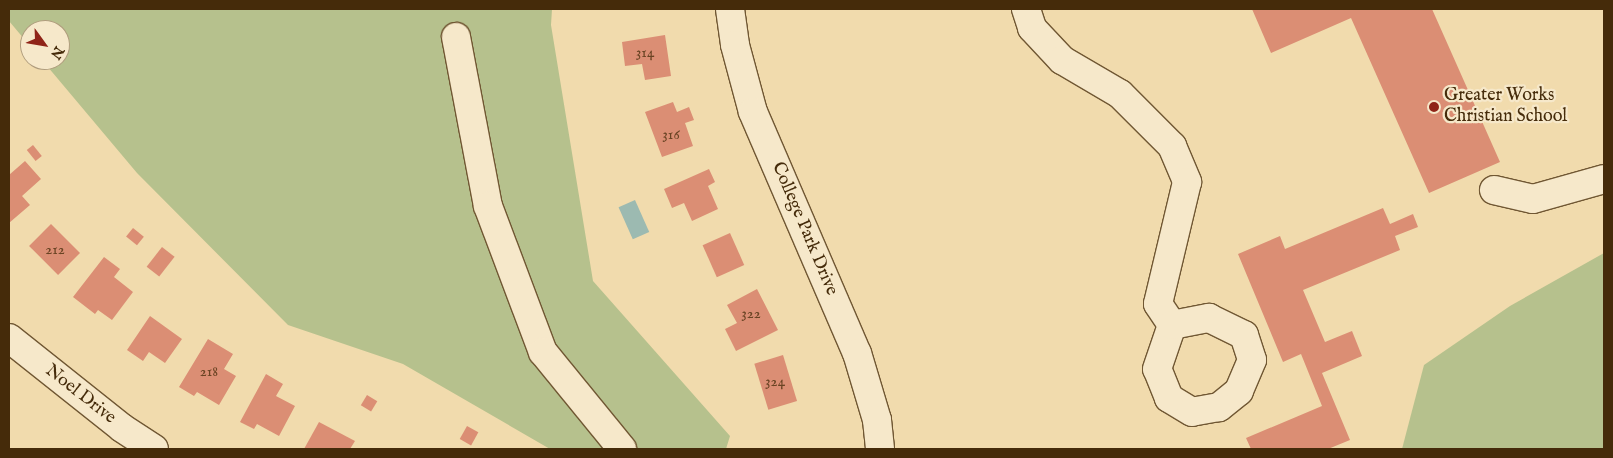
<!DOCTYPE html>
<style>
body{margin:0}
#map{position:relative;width:1613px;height:458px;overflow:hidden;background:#f1dbad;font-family:"IM FELL English",serif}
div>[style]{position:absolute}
.green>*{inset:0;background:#b6c18d}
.water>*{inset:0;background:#9cbab1;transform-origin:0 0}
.building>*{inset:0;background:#db8e74;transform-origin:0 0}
.roads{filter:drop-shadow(1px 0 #705733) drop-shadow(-1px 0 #705733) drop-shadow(0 1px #705733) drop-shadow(0 -1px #705733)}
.minor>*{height:28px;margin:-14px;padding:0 14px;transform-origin:14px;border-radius:14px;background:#f6e8ca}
.dots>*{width:14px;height:14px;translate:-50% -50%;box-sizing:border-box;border:2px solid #f6e8ca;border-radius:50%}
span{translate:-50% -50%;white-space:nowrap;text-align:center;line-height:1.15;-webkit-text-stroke:4.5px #f6e8ca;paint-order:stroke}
.number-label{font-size:15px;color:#6a4424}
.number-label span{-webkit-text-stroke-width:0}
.poi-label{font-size:18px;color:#452b0a}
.left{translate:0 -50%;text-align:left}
.street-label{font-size:18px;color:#452b0a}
.frame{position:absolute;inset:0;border:10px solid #452b0a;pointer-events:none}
.north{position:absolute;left:20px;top:20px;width:50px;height:50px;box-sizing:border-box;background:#f6e8ca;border:1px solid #af9c7d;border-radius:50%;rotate:122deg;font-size:14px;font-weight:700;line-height:20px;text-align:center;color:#452b0a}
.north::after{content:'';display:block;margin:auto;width:18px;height:22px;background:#8f2418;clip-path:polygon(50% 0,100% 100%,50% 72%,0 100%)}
</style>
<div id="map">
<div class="green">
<div style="clip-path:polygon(9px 9px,552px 9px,551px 25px,593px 281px,730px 436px,726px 449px,550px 449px,403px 364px,288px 325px,137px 173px,42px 60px,60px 60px,60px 30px,30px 30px,30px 46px,9px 21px)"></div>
<div style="clip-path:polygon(1604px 253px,1604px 449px,1402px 449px,1424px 365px,1510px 306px)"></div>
</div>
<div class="water">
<div style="left:635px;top:200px;width:35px;height:18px;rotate:66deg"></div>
</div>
<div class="building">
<div style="clip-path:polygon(1252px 9px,1432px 9px,1500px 162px,1429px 193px,1351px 18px,1271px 53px)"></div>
<div style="clip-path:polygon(665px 35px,671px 76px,645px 80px,642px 64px,625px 66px,622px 42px)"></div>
<div style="clip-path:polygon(673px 102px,677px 112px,689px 107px,694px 120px,685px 123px,693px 146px,662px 157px,645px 112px)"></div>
<div style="left:33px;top:145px;width:14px;height:8px;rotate:51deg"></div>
<div style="clip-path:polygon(25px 161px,41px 179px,22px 196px,30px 205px,9px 223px,9px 175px)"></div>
<div style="clip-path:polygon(709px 169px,715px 182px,708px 186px,718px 209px,692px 221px,684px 203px,672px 208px,664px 189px)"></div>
<div style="clip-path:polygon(1383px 208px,1390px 224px,1413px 214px,1418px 227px,1395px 236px,1400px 250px,1303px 290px,1325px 342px,1352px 331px,1362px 356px,1322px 373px,1350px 440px,1328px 449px,1251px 449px,1246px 438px,1322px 406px,1301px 354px,1283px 362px,1238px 254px,1280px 236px,1285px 249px)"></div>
<div style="left:51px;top:224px;width:41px;height:31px;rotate:45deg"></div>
<div style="left:133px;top:228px;width:14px;height:11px;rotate:39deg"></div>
<div style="left:730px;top:233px;width:35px;height:30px;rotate:66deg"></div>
<div style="left:162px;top:247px;width:16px;height:25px;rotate:38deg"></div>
<div style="clip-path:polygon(104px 257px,120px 269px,114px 277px,133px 292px,112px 320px,98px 310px,95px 314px,73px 297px)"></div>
<div style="clip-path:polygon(757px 289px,778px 330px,736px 351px,725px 329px,737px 323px,727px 305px)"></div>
<div style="clip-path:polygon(150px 316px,182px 339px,165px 363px,149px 352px,143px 361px,127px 350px)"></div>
<div style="clip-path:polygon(208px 339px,233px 354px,224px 369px,236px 376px,219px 405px,197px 392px,194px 396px,179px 387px)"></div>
<div style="left:783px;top:355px;width:48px;height:30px;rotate:73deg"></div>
<div style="clip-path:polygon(266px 374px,283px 384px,276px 396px,295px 406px,279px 436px,257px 424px,254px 429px,240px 422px)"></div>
<div style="left:367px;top:395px;width:12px;height:12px;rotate:31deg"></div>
<div style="clip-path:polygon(319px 422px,355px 441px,350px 449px,304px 449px)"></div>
<div style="left:467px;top:426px;width:13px;height:15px;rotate:29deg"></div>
</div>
<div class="roads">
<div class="minor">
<div style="left:730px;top:9px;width:36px;rotate:82deg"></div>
<div style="left:735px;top:45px;width:69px;rotate:75deg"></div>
<div style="left:753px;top:112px;width:262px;rotate:66.7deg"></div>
<div style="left:857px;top:353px;width:70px;rotate:73.4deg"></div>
<div style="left:877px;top:420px;width:29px;rotate:84deg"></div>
<div style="left:1026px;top:9px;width:20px;rotate:72deg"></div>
<div style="left:1032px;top:28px;width:44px;rotate:46.8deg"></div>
<div style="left:1062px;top:60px;width:67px;rotate:30.4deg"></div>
<div style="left:1120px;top:94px;width:74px;rotate:45deg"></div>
<div style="left:1172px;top:146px;width:39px;rotate:67deg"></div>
<div style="left:1187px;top:182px;width:125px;rotate:103.4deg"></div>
<div style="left:1158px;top:304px;width:25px;rotate:56deg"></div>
<div style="left:456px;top:37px;width:172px;rotate:79.3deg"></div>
<div style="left:488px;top:206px;width:156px;rotate:69.4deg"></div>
<div style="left:543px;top:352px;width:125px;rotate:50.8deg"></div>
<div style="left:1494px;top:190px;width:40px;rotate:13deg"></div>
<div style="left:1533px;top:199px;width:74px;rotate:-15.7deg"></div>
<div style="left:1209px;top:318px;width:39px;rotate:26deg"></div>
<div style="left:1244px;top:335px;width:26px;rotate:72deg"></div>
<div style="left:1252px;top:360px;width:34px;rotate:113deg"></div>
<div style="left:1239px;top:391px;width:26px;rotate:141deg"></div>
<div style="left:1219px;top:407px;width:27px;rotate:170deg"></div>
<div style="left:1192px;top:412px;width:27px;rotate:-149deg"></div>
<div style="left:1169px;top:398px;width:31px;rotate:-112deg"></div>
<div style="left:1157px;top:369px;width:46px;rotate:-71.2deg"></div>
<div style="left:1172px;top:325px;width:38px;rotate:-11deg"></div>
<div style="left:9px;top:338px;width:144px;rotate:38.5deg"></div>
<div style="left:122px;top:428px;width:38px;rotate:33deg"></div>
</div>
</div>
<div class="dots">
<div style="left:1434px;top:107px;background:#8f2418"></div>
</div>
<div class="number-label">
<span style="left:645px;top:53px">314</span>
<span style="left:671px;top:135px">316</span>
<span style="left:55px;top:250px">212</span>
<span style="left:751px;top:314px">322</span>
<span style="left:209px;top:372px">218</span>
<span style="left:775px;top:382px">324</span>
</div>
<div class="poi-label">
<span class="left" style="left:1444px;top:107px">Greater Works<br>Christian School</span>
</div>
<div class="street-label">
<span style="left:804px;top:229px;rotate:67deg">College Park Drive</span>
<span style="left:80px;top:395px;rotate:38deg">Noel Drive</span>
</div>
<div class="frame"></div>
<div class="north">N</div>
</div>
